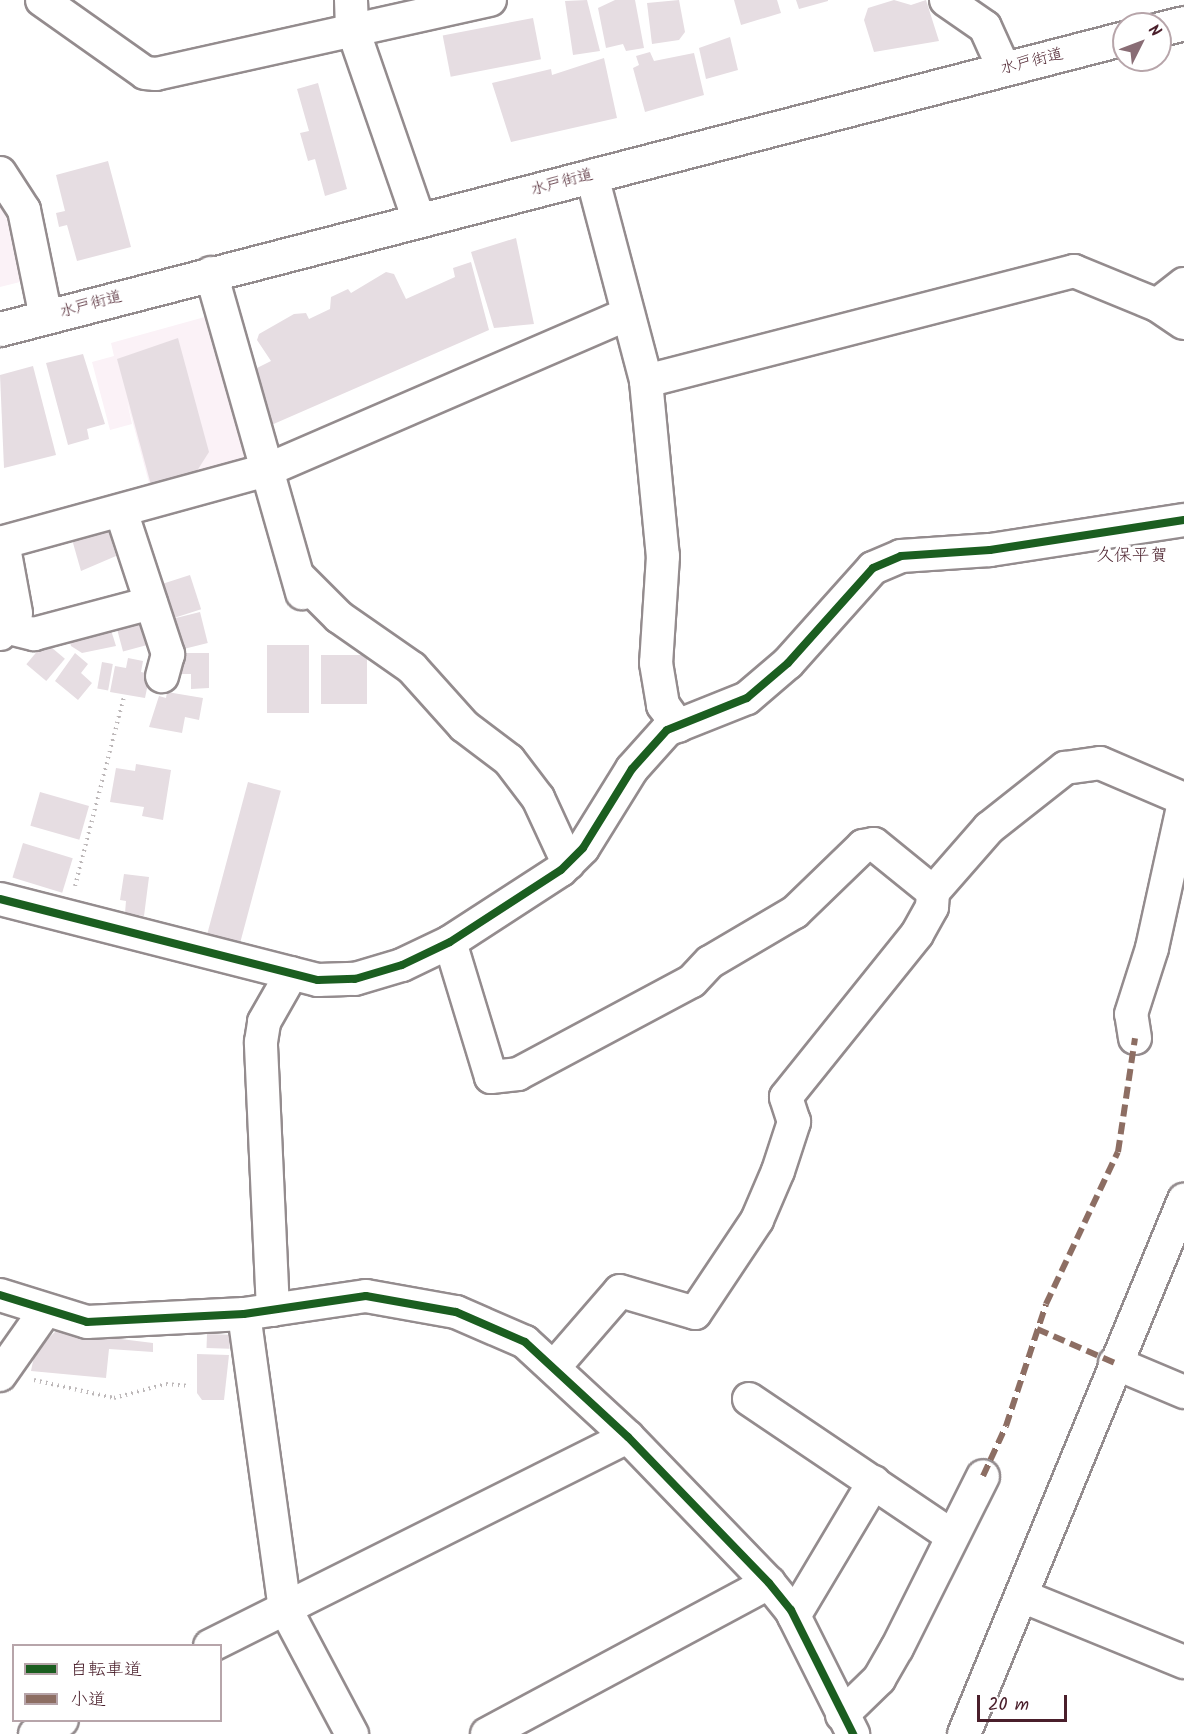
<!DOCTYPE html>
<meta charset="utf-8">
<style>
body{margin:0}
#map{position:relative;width:1184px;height:1734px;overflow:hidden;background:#fff;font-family:Kalam,"Klee One",sans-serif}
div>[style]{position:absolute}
.built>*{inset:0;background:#fbf2f7}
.building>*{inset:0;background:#e6dde2;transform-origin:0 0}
.path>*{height:4px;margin-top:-2px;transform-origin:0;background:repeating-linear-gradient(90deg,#bdb8b9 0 1.5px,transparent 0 6px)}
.roads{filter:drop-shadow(2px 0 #948c8e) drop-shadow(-2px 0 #948c8e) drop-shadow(0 2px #948c8e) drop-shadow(0 -2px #948c8e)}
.minor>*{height:32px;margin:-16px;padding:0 16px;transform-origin:16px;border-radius:16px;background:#fff}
.highway>*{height:33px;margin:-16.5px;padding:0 16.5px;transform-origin:16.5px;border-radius:16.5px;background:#fff}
.quiet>*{height:6px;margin-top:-3px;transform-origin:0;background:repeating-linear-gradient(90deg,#8d6e63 0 12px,transparent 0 18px)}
.cycleway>*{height:8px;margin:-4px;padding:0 4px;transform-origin:4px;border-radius:4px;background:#1b5e20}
span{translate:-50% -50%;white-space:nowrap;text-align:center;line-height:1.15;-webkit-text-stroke:6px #fff;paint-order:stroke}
.street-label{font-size:16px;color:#4a1f2b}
.neighbourhood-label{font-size:18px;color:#4a1f2b}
.legend{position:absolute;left:12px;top:1644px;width:210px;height:78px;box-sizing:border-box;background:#fff;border:2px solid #b7a5aa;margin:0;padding:8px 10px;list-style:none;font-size:18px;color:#4a1f2b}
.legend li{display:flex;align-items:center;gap:12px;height:30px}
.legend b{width:30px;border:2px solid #b7a5aa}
.north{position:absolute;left:1112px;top:12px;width:60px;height:60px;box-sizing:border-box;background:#fff;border:2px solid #b7a5aa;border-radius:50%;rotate:48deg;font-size:16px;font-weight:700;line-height:24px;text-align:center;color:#4a1f2b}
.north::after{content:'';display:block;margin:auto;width:21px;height:27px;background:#896d75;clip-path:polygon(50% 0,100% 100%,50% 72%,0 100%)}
.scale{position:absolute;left:977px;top:1695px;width:90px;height:27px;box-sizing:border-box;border:3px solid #4a1f2b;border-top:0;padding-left:8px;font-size:18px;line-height:21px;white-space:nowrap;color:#4a1f2b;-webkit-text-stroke:4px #fff;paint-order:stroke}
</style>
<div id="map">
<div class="built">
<div style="clip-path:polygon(0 186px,14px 207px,28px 280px,0 287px)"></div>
<div style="clip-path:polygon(212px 315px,251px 452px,245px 470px,152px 494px,127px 401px,132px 424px,110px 430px,92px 362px,114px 356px,111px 343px)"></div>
</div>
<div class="building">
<div style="clip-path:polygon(587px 0,600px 51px,573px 55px,565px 1px)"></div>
<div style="clip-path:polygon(615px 0,635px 0,644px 48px,626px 51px,623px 44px,606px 48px,598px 8px)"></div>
<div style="clip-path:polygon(679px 0,685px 32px,679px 40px,652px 44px,647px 3px)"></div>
<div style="clip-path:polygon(734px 0,777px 0,781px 13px,741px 25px)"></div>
<div style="clip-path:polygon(796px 0,828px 0,828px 1px,799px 9px)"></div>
<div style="clip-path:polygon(894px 0,911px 5px,926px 0,939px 41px,874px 52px,864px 20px,868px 8px)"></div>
<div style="left:533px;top:18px;width:42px;height:92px;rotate:79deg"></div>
<div style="clip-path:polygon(730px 37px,738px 70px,706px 79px,699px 48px)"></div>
<div style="clip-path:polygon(650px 52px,654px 61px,694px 53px,704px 95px,645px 112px,633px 68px,639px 65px,636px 56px)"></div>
<div style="clip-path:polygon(604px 58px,617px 118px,511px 142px,492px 83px,551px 69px,552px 75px)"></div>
<div style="clip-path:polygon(318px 83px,347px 189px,325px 196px,315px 159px,308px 161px,300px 133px,309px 131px,297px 89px)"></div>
<div style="clip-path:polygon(108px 161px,131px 247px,77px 261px,67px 225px,59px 227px,56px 213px,65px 211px,56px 175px)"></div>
<div style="clip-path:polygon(516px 238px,534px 324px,494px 328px,471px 252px)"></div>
<div style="clip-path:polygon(471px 262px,489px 330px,269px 426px,249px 372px,271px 361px,257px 340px,259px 334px,294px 314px,306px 313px,309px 319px,330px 309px,331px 297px,348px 289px,351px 293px,386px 272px,394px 274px,406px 299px,455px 277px,453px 268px)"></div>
<div style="clip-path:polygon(178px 338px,209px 452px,195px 474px,151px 485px,117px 359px)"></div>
<div style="clip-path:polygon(83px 354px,105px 424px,87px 429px,89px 439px,68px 445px,46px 363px)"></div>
<div style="clip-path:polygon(33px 366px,56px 455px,4px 468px,0 375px)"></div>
<div style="clip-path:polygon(107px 526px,116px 556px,81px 571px,71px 536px)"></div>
<div style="left:190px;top:575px;width:36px;height:36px;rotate:72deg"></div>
<div style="left:200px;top:612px;width:32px;height:29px;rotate:76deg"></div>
<div style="left:140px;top:622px;width:24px;height:24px;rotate:75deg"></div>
<div style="clip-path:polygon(110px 627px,116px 646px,82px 653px,71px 646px,69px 638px)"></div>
<div style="left:45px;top:642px;width:26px;height:29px;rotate:40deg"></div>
<div style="left:267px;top:645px;width:42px;height:68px"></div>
<div style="clip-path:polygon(75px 653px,88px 664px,81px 673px,92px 683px,78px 700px,55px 681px)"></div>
<div style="clip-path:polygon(181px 653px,209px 653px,209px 688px,191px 689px,191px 674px,182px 674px)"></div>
<div style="left:321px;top:655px;width:46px;height:49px"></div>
<div style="clip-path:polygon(128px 658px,143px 661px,141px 672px,150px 674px,145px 698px,110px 692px,115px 666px,126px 668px)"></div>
<div style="left:102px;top:662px;width:11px;height:27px;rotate:10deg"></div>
<div style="clip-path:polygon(167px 692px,203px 698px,199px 720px,185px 717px,182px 733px,149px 727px,159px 696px,166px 698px)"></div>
<div style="clip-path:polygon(136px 764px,171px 770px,163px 820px,142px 816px,144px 807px,110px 802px,116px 768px,135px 771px)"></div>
<div style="left:248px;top:782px;width:34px;height:158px;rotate:15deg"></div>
<div style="left:40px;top:792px;width:51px;height:35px;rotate:16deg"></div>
<div style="left:23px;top:843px;width:52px;height:36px;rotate:17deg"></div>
<div style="clip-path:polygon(124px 874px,149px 877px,144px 916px,125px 913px,126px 901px,120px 900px)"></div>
<div style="clip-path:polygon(56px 1331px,153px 1343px,153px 1352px,109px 1349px,106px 1378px,31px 1371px,35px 1351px)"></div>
<div style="left:207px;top:1334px;width:23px;height:14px;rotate:2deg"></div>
<div style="clip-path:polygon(197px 1354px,229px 1355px,224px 1400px,202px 1400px,197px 1393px)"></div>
</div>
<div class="path">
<div style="left:75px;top:886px;width:195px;rotate:-75.5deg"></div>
<div style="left:34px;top:1380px;width:82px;rotate:12.7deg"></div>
<div style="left:114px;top:1398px;width:54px;rotate:-15.1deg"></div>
<div style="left:166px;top:1384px;width:24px;rotate:5deg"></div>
</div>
<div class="roads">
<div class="minor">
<div style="left:42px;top:0;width:126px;rotate:35.3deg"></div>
<div style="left:145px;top:73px;width:11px;rotate:5deg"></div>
<div style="left:156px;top:74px;width:342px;rotate:-12.5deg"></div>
<div style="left:351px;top:0;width:27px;rotate:88deg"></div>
<div style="left:352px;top:27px;width:204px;rotate:70.9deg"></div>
<div style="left:946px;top:0;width:47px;rotate:34.7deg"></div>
<div style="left:985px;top:27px;width:46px;rotate:65.7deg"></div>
<div style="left:0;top:173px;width:44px;rotate:57deg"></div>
<div style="left:24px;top:210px;width:109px;rotate:78.4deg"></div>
<div style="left:592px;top:176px;width:212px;rotate:75.2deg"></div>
<div style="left:646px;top:381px;width:442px;rotate:-14.4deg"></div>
<div style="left:1074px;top:271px;width:90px;rotate:22.3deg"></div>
<div style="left:1157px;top:305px;width:34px;rotate:-38deg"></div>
<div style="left:211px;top:273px;width:333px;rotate:74.1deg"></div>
<div style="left:1157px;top:305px;width:32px;rotate:34deg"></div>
<div style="left:646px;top:381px;width:176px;rotate:84.5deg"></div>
<div style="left:663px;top:556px;width:107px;rotate:93.7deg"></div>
<div style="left:656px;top:663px;width:43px;rotate:80.5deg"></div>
<div style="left:663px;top:705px;width:26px;rotate:54deg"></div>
<div style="left:121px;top:511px;width:151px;rotate:71.8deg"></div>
<div style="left:168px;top:654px;width:23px;rotate:105deg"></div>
<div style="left:0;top:543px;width:277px;rotate:-15.3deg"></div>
<div style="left:267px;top:470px;width:393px;rotate:-23.4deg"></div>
<div style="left:298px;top:576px;width:58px;rotate:45deg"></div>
<div style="left:339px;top:617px;width:89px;rotate:34.9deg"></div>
<div style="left:412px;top:668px;width:78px;rotate:48.1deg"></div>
<div style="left:464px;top:726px;width:56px;rotate:37.1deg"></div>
<div style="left:509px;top:760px;width:48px;rotate:52.7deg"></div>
<div style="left:538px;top:798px;width:72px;rotate:65.2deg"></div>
<div style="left:5px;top:627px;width:30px;rotate:14deg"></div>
<div style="left:34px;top:634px;width:121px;rotate:-14.8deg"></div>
<div style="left:0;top:634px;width:26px;rotate:-53deg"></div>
<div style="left:16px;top:613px;width:72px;rotate:-100.4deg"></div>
<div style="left:0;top:899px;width:328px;rotate:14.3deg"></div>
<div style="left:318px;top:980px;width:37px;rotate:-2deg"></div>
<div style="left:355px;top:979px;width:49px;rotate:-16.6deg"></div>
<div style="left:402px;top:965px;width:53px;rotate:-25.6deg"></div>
<div style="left:450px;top:942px;width:132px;rotate:-33deg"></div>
<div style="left:561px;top:870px;width:31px;rotate:-45deg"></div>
<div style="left:583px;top:848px;width:93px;rotate:-58.2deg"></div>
<div style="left:632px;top:769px;width:52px;rotate:-48.1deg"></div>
<div style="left:667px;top:730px;width:86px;rotate:-21.8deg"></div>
<div style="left:747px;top:698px;width:54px;rotate:-40.5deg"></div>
<div style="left:788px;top:663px;width:127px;rotate:-48.2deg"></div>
<div style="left:873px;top:568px;width:30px;rotate:-23deg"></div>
<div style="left:901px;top:556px;width:89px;rotate:-3.9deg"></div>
<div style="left:990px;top:550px;width:196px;rotate:-8.8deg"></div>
<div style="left:450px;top:942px;width:141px;rotate:73.1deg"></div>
<div style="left:491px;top:1077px;width:27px;rotate:-6deg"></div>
<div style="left:518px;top:1074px;width:197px;rotate:-28.1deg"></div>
<div style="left:692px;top:981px;width:26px;rotate:-47deg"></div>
<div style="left:710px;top:962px;width:99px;rotate:-30.5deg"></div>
<div style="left:795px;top:912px;width:95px;rotate:-44.1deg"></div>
<div style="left:863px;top:846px;width:11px;rotate:-10deg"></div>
<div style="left:874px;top:844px;width:76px;rotate:39.1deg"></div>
<div style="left:1135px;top:1038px;width:24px;rotate:-99deg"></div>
<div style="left:1131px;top:1014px;width:69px;rotate:-72.3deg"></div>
<div style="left:1152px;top:948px;width:149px;rotate:-77.6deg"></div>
<div style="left:0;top:1295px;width:91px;rotate:17.2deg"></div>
<div style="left:87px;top:1322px;width:157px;rotate:-2.9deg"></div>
<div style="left:244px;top:1314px;width:123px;rotate:-8.4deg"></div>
<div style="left:366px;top:1296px;width:91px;rotate:10.1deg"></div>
<div style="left:456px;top:1312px;width:75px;rotate:23.5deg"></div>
<div style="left:525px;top:1342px;width:140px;rotate:42.7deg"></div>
<div style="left:628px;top:1437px;width:203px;rotate:46deg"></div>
<div style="left:769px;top:1583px;width:35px;rotate:51deg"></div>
<div style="left:791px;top:1610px;width:139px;rotate:63.4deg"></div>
<div style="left:273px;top:1310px;width:268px;rotate:-92.6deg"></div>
<div style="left:261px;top:1042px;width:20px;rotate:-81deg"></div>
<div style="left:264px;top:1022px;width:56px;rotate:-60.3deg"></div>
<div style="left:244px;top:1314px;width:297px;rotate:82.1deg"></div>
<div style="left:285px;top:1608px;width:143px;rotate:62deg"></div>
<div style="left:1115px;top:1363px;width:75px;rotate:22.8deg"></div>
<div style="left:555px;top:1366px;width:99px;rotate:-49.1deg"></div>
<div style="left:620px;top:1291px;width:78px;rotate:16.3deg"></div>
<div style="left:695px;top:1313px;width:112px;rotate:-56.3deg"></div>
<div style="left:757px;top:1220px;width:53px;rotate:-66.8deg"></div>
<div style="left:778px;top:1171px;width:52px;rotate:-71.9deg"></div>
<div style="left:794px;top:1122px;width:26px;rotate:-108deg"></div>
<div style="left:786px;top:1097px;width:209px;rotate:-51.2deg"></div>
<div style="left:917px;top:934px;width:31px;rotate:-61deg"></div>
<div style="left:932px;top:907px;width:15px;rotate:-86deg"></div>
<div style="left:933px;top:892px;width:85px;rotate:-48.8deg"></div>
<div style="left:989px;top:828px;width:97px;rotate:-38.3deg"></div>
<div style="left:1065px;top:768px;width:35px;rotate:-8deg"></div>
<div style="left:1100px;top:763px;width:91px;rotate:23.2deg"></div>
<div style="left:0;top:1375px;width:78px;rotate:-54.9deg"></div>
<div style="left:749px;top:1399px;width:245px;rotate:34deg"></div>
<div style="left:1022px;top:1596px;width:175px;rotate:22.2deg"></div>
<div style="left:794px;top:1616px;width:156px;rotate:-59.2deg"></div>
<div style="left:210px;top:1646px;width:467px;rotate:-26.6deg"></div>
<div style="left:842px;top:1715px;width:52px;rotate:-44.2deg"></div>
<div style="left:879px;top:1679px;width:36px;rotate:-60deg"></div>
<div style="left:897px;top:1648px;width:192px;rotate:-63.4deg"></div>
<div style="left:35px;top:1734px;width:30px;rotate:-27deg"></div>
<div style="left:487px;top:1734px;width:320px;rotate:-28.2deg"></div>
<div style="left:964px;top:1734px;width:578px;rotate:-67.61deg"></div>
</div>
<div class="highway">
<div style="left:1160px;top:29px;width:25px;rotate:-14deg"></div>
<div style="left:0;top:329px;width:1161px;rotate:-14.51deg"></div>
</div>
</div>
<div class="quiet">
<div style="left:1037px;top:1329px;width:85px;rotate:23.6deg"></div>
<div style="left:983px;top:1476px;width:55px;rotate:-65.3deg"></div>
<div style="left:1006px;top:1426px;width:128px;rotate:-71.8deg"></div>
<div style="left:1046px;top:1304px;width:168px;rotate:-64.7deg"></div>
<div style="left:1118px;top:1152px;width:115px;rotate:-81.5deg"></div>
</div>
<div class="cycleway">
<div style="left:0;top:899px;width:328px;rotate:14.3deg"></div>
<div style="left:318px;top:980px;width:37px;rotate:-2deg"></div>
<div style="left:355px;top:979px;width:49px;rotate:-16.6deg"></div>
<div style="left:402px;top:965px;width:53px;rotate:-25.6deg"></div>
<div style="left:450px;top:942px;width:132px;rotate:-33deg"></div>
<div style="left:561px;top:870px;width:31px;rotate:-45deg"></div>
<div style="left:583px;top:848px;width:93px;rotate:-58.2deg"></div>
<div style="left:632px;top:769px;width:52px;rotate:-48.1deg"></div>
<div style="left:667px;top:730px;width:86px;rotate:-21.8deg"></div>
<div style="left:747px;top:698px;width:54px;rotate:-40.5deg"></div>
<div style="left:788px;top:663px;width:127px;rotate:-48.2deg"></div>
<div style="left:873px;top:568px;width:30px;rotate:-23deg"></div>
<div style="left:901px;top:556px;width:89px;rotate:-3.9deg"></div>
<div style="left:990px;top:550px;width:196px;rotate:-8.8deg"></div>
<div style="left:0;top:1295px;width:91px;rotate:17.2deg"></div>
<div style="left:87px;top:1322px;width:157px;rotate:-2.9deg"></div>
<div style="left:244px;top:1314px;width:123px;rotate:-8.4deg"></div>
<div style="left:366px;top:1296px;width:91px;rotate:10.1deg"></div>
<div style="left:456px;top:1312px;width:75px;rotate:23.5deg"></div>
<div style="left:525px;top:1342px;width:140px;rotate:42.7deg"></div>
<div style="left:628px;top:1437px;width:203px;rotate:46deg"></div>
<div style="left:769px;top:1583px;width:35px;rotate:51deg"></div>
<div style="left:791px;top:1610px;width:139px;rotate:63.4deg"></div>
</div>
<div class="street-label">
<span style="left:1032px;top:62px;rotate:-14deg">水戸街道</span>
<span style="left:562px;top:183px;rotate:-15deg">水戸街道</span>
<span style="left:91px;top:305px;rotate:-15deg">水戸街道</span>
</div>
<div class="neighbourhood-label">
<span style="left:1132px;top:557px">久保平賀</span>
</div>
<ul class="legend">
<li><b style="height:8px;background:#1b5e20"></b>自転車道</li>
<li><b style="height:8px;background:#8d6e63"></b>小道</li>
</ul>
<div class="north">N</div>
<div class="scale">20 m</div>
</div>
